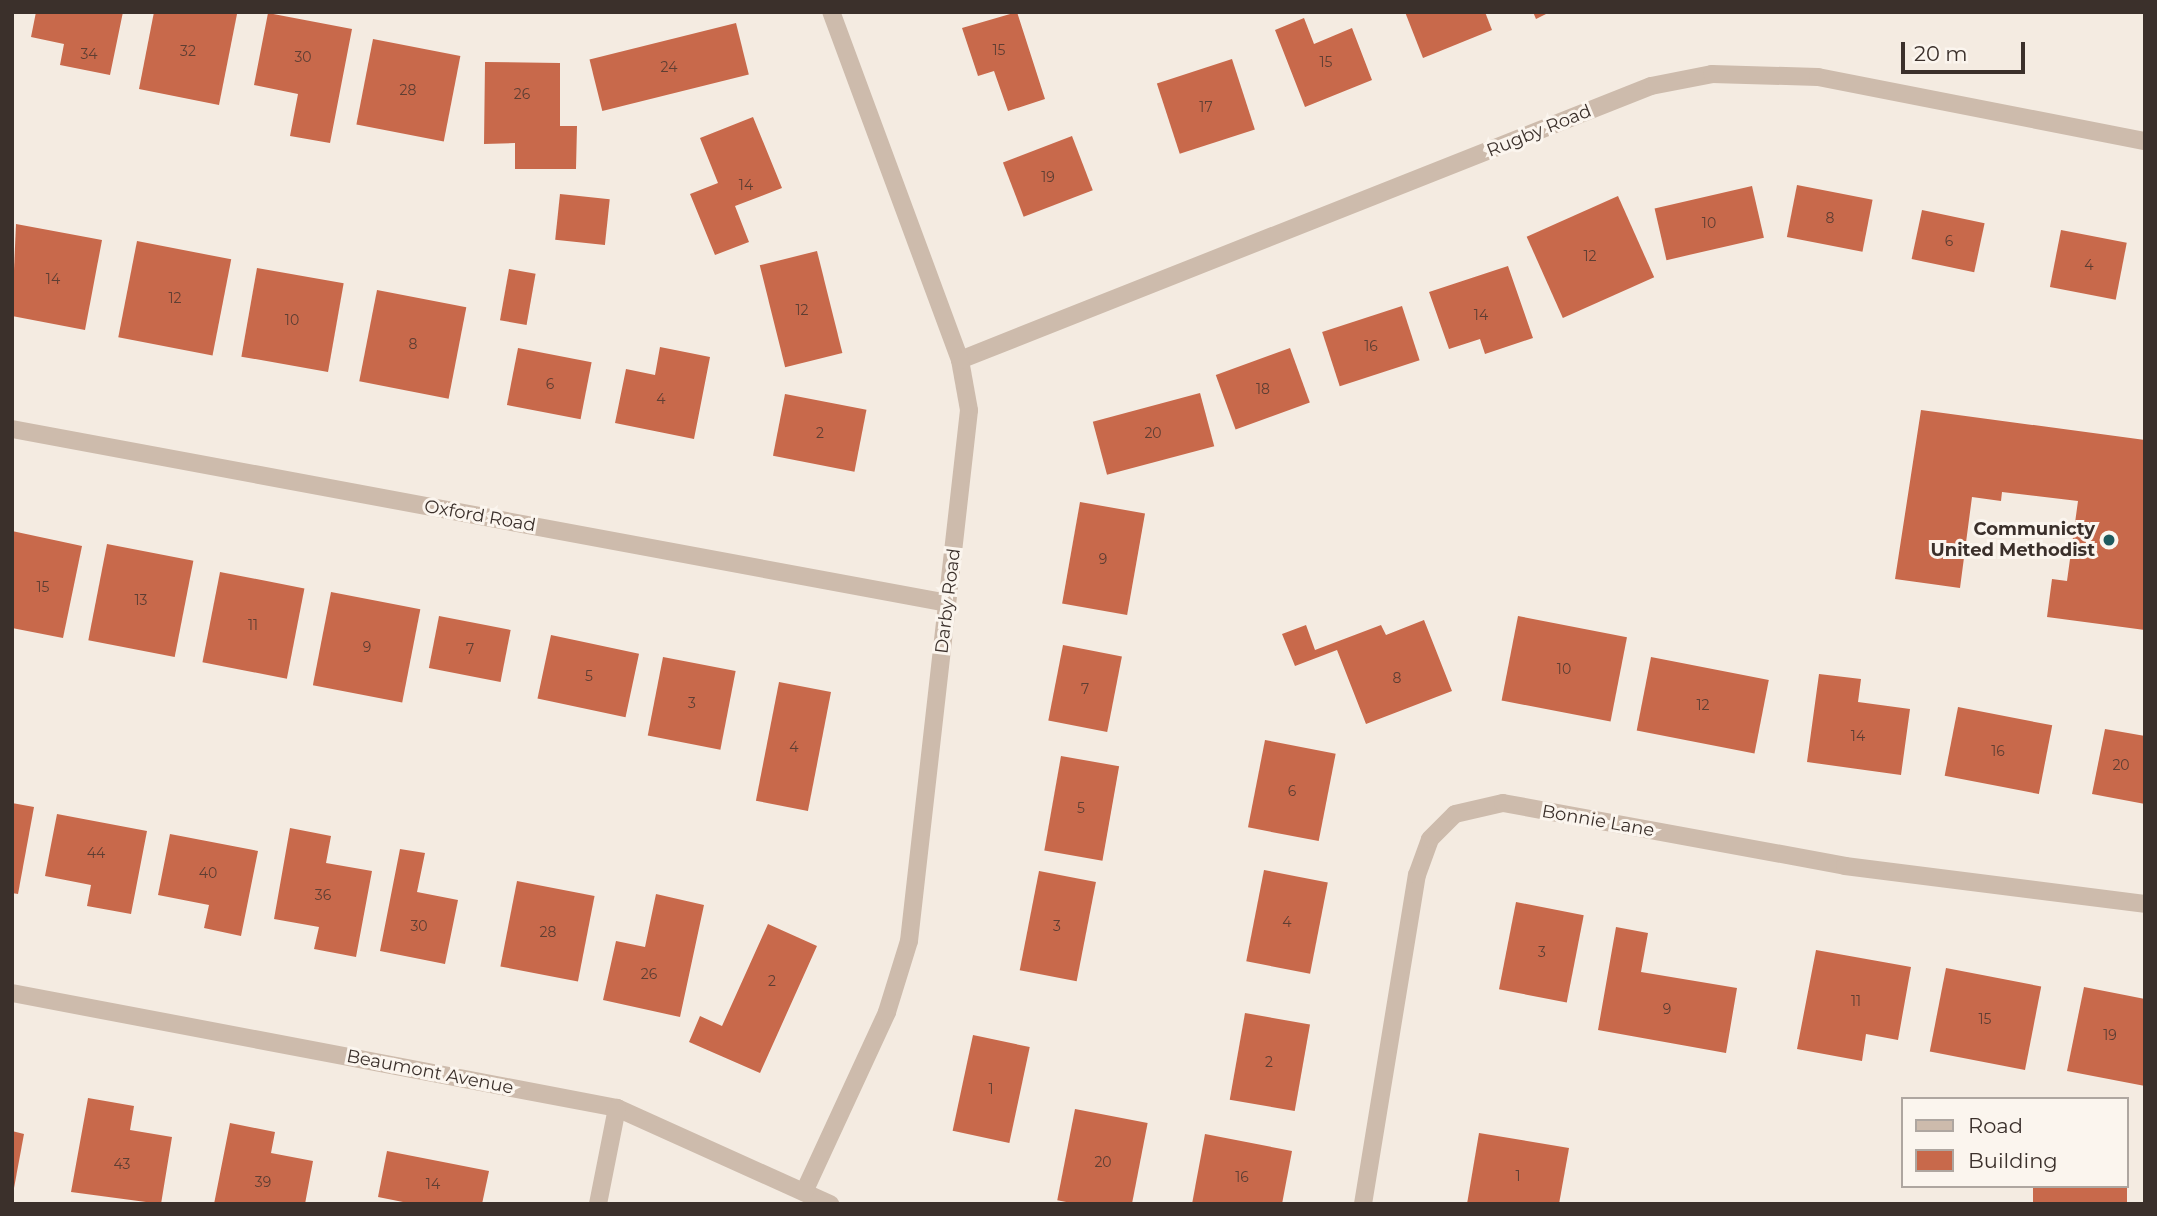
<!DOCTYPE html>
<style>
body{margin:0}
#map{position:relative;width:2157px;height:1216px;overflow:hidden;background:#f4ebe1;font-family:Montserrat,sans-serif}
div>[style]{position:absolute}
.building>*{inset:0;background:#c8694b;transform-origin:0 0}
.minor>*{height:18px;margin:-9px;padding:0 9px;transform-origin:9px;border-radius:9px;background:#cdbbac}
.dots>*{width:19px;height:19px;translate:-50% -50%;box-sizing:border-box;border:4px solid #fbf5ee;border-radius:50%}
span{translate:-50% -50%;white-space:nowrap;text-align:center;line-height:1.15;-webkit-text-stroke:6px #fbf5ee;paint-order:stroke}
.number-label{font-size:14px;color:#5e3e33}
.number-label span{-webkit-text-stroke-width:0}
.street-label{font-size:18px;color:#3b302b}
.poi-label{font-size:18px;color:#3b302b;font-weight:700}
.right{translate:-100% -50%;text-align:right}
.frame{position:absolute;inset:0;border:14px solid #3b302b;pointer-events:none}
.legend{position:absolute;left:1901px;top:1097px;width:228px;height:91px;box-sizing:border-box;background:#fbf5ee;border:2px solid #aea6a0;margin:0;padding:9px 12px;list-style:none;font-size:21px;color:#3b302b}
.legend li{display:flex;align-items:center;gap:14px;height:35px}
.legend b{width:35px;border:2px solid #aea6a0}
.scale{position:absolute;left:1901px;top:42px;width:124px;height:32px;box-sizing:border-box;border:4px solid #3b302b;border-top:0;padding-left:9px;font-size:21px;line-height:24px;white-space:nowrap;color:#3b302b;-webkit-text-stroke:5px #fbf5ee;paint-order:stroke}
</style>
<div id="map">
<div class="building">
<div style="clip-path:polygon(36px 12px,123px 12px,110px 75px,60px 65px,64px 44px,31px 37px)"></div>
<div style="clip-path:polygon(154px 12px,237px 14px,219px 105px,139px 89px)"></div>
<div style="clip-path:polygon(1017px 12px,1045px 99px,1008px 111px,994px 71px,978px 76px,962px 28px)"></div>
<div style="clip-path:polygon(1405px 12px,1485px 12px,1492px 30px,1423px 58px)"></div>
<div style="clip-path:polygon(1533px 12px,1550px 12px,1536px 19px)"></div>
<div style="clip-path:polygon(268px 13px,352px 29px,330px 143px,290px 136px,298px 94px,254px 85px)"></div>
<div style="clip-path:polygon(1304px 18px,1314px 44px,1352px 28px,1372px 80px,1305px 107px,1275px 30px)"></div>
<div style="left:736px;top:23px;width:53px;height:151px;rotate:76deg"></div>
<div style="left:373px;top:39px;width:89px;height:87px;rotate:11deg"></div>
<div style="left:1232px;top:59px;width:74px;height:79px;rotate:72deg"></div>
<div style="clip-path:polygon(485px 62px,560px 63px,560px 126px,577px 126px,576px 169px,515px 169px,515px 143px,484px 144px)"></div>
<div style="clip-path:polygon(753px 117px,782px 188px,735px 206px,749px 242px,715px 255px,690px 194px,718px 183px,700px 138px)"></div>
<div style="left:1072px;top:136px;width:58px;height:74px;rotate:69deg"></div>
<div style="left:1797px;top:185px;width:77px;height:53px;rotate:11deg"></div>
<div style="left:1752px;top:186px;width:53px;height:100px;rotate:77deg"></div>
<div style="left:560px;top:194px;width:50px;height:46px;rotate:6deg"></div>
<div style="left:1618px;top:196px;width:89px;height:100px;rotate:66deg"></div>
<div style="left:1922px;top:210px;width:64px;height:50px;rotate:12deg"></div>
<div style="clip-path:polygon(16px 224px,102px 240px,85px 330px,12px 316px)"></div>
<div style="left:2061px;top:230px;width:67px;height:58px;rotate:11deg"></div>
<div style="left:137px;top:241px;width:96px;height:98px;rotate:11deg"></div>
<div style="left:817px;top:251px;width:105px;height:59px;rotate:76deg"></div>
<div style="clip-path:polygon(1508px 266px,1533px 338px,1485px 354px,1480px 339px,1449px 349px,1429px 292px)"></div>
<div style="left:257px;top:268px;width:88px;height:90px;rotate:10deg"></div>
<div style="left:509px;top:269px;width:27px;height:52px;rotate:10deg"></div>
<div style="left:377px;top:290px;width:91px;height:93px;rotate:11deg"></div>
<div style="left:1402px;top:306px;width:57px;height:84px;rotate:72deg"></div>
<div style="clip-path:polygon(660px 347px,710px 357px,694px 439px,615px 423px,626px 369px,655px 375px)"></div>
<div style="left:518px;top:348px;width:75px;height:58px;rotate:11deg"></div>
<div style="left:1290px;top:348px;width:58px;height:79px;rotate:70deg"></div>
<div style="left:1200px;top:393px;width:55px;height:111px;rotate:75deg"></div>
<div style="left:785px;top:394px;width:83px;height:63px;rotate:11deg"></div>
<div style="clip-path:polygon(1921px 410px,2145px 440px,2145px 630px,2047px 617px,2052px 579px,2067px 581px,2078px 501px,2002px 492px,2001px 501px,1972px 497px,1960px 588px,1895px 579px)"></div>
<div style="left:1080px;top:502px;width:66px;height:103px;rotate:10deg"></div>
<div style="clip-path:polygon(12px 531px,82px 546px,63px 638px,12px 628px)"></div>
<div style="left:107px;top:544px;width:88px;height:98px;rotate:11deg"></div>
<div style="left:220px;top:572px;width:86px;height:92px;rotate:11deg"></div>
<div style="left:331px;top:592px;width:91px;height:95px;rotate:11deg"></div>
<div style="left:439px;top:616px;width:73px;height:53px;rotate:11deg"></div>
<div style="left:1518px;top:616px;width:111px;height:86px;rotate:11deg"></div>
<div style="clip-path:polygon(1424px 620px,1452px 691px,1366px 724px,1337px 650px,1295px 666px,1282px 634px,1306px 625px,1315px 650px,1381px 625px,1386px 635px)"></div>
<div style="left:551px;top:635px;width:90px;height:65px;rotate:12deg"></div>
<div style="left:1063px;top:645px;width:60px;height:77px;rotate:11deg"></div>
<div style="left:663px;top:657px;width:74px;height:80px;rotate:11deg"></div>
<div style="left:1651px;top:657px;width:120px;height:75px;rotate:11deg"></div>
<div style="clip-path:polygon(1819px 674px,1861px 679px,1858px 702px,1910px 709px,1901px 775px,1807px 762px)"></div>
<div style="left:779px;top:682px;width:53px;height:121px;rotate:11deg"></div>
<div style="left:1958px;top:707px;width:96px;height:70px;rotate:11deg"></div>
<div style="clip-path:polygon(2105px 729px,2145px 736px,2145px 804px,2092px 794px)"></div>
<div style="left:1265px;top:740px;width:72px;height:89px;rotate:11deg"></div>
<div style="left:1061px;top:756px;width:59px;height:96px;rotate:10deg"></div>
<div style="clip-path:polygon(12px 803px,34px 807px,18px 894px,12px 893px)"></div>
<div style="clip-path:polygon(57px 814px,147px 831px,131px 914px,87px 906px,91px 885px,45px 876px)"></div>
<div style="clip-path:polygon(290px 828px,331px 836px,326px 863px,372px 871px,356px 957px,314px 949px,319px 927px,274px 919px)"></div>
<div style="clip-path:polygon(170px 834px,258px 851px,241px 936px,204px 928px,209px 905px,158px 895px)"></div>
<div style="clip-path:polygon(400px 849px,425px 853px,417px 892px,458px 900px,445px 964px,380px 951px)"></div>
<div style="left:1264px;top:870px;width:65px;height:93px;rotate:11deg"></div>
<div style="left:1039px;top:871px;width:58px;height:101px;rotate:11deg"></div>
<div style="left:517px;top:881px;width:79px;height:87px;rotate:11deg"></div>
<div style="clip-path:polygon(656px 894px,704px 905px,680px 1017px,603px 1000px,616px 941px,645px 947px)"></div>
<div style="left:1516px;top:902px;width:69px;height:89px;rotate:11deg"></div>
<div style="clip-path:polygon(768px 924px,817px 946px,760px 1073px,689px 1042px,700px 1016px,722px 1026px)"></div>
<div style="clip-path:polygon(1616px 927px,1648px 933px,1641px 972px,1737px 988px,1726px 1053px,1598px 1030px)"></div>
<div style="clip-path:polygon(1816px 950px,1911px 967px,1898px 1040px,1866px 1034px,1862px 1061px,1797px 1049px)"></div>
<div style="left:1946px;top:968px;width:97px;height:85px;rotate:11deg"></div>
<div style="clip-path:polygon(2084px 987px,2145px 999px,2145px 1086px,2067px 1071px)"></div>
<div style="left:1245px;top:1013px;width:66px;height:88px;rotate:10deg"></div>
<div style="left:973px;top:1035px;width:58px;height:98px;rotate:12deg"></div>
<div style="clip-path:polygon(88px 1098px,134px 1106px,130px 1130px,172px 1137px,161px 1204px,71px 1192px)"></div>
<div style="left:1075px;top:1109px;width:74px;height:93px;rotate:11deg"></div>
<div style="clip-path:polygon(230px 1123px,275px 1132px,271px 1153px,313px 1161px,305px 1204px,214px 1204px)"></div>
<div style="clip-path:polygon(12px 1131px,24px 1134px,14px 1188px,12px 1188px)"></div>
<div style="clip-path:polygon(1479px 1133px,1569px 1148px,1559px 1204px,1467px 1204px)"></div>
<div style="clip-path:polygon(1205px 1134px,1292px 1151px,1282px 1204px,1192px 1204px)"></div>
<div style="clip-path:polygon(387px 1151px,489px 1171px,482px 1204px,413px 1204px,378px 1197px)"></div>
<div style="left:2033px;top:1186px;width:94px;height:18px"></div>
</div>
<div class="minor">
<div style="left:960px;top:360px;width:743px;rotate:-21.63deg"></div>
<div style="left:1651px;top:86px;width:62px;rotate:-11.1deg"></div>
<div style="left:1712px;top:74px;width:106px;rotate:1.6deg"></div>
<div style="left:1818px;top:77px;width:333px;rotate:11.1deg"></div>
<div style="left:12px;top:429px;width:951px;rotate:10.54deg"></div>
<div style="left:12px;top:993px;width:616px;rotate:10.76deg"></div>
<div style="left:617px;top:1108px;width:234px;rotate:24.3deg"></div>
<div style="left:804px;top:1192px;width:198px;rotate:-65.2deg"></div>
<div style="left:887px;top:1012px;width:74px;rotate:-72.8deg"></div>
<div style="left:909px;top:941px;width:534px;rotate:-83.55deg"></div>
<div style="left:969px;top:410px;width:51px;rotate:-100.2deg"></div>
<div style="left:960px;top:360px;width:371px;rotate:-110.3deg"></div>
<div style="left:598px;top:1204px;width:98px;rotate:-78.8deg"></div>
<div style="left:1363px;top:1204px;width:333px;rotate:-80.7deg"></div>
<div style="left:1417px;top:875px;width:38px;rotate:-70deg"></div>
<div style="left:1430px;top:839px;width:35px;rotate:-45deg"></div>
<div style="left:1455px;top:814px;width:49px;rotate:-12.9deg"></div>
<div style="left:1503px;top:803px;width:348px;rotate:10.4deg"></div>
<div style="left:1845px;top:866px;width:302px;rotate:7.2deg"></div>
</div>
<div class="dots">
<div style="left:2109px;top:540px;background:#1f5a5e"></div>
</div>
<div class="number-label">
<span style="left:999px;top:50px">15</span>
<span style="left:188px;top:51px">32</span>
<span style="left:89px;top:54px">34</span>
<span style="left:303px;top:57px">30</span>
<span style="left:1326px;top:62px">15</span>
<span style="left:669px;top:67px">24</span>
<span style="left:408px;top:90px">28</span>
<span style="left:522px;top:94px">26</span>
<span style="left:1206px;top:107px">17</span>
<span style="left:1048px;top:177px">19</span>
<span style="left:746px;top:185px">14</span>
<span style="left:1830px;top:218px">8</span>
<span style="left:1709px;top:223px">10</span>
<span style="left:1949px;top:241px">6</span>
<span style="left:1590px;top:256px">12</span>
<span style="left:2089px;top:265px">4</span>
<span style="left:53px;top:279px">14</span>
<span style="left:175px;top:298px">12</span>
<span style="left:802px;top:310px">12</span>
<span style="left:1481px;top:315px">14</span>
<span style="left:292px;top:320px">10</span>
<span style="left:413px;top:344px">8</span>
<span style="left:1371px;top:346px">16</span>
<span style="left:550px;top:384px">6</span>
<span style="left:1263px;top:389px">18</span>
<span style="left:661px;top:399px">4</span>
<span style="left:820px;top:433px">2</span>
<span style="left:1153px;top:433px">20</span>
<span style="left:1103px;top:559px">9</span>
<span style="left:43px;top:587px">15</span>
<span style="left:141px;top:600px">13</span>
<span style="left:253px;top:625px">11</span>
<span style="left:367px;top:647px">9</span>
<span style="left:470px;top:649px">7</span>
<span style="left:1564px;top:669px">10</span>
<span style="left:589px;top:676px">5</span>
<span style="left:1397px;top:678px">8</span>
<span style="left:1085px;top:689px">7</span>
<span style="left:692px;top:703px">3</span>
<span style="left:1703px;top:705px">12</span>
<span style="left:1858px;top:736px">14</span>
<span style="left:794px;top:747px">4</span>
<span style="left:1998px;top:751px">16</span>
<span style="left:2121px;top:765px">20</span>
<span style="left:1292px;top:791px">6</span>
<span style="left:1081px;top:808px">5</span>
<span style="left:96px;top:853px">44</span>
<span style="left:208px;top:873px">40</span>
<span style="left:323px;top:895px">36</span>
<span style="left:1287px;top:922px">4</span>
<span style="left:419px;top:926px">30</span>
<span style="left:1057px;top:926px">3</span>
<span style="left:548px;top:932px">28</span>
<span style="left:1542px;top:952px">3</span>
<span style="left:649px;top:974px">26</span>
<span style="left:772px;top:981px">2</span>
<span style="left:1856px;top:1001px">11</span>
<span style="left:1667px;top:1009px">9</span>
<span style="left:1985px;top:1019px">15</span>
<span style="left:2110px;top:1035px">19</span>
<span style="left:1269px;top:1062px">2</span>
<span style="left:991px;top:1089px">1</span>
<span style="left:1103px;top:1162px">20</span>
<span style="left:122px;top:1164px">43</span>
<span style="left:1518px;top:1176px">1</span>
<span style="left:1242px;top:1177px">16</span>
<span style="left:263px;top:1182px">39</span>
<span style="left:433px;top:1184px">14</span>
</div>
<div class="street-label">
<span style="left:1539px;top:131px;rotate:-22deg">Rugby Road</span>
<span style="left:480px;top:516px;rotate:10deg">Oxford Road</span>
<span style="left:948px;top:601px;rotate:-83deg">Darby Road</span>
<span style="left:1598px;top:821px;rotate:10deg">Bonnie Lane</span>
<span style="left:430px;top:1072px;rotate:11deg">Beaumont Avenue</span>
</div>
<div class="poi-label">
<span class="right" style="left:2095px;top:540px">Communicty<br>United Methodist</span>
</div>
<div class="frame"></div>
<ul class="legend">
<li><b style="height:9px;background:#cdbbac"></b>Road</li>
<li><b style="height:19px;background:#c8694b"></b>Building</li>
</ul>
<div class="scale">20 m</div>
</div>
